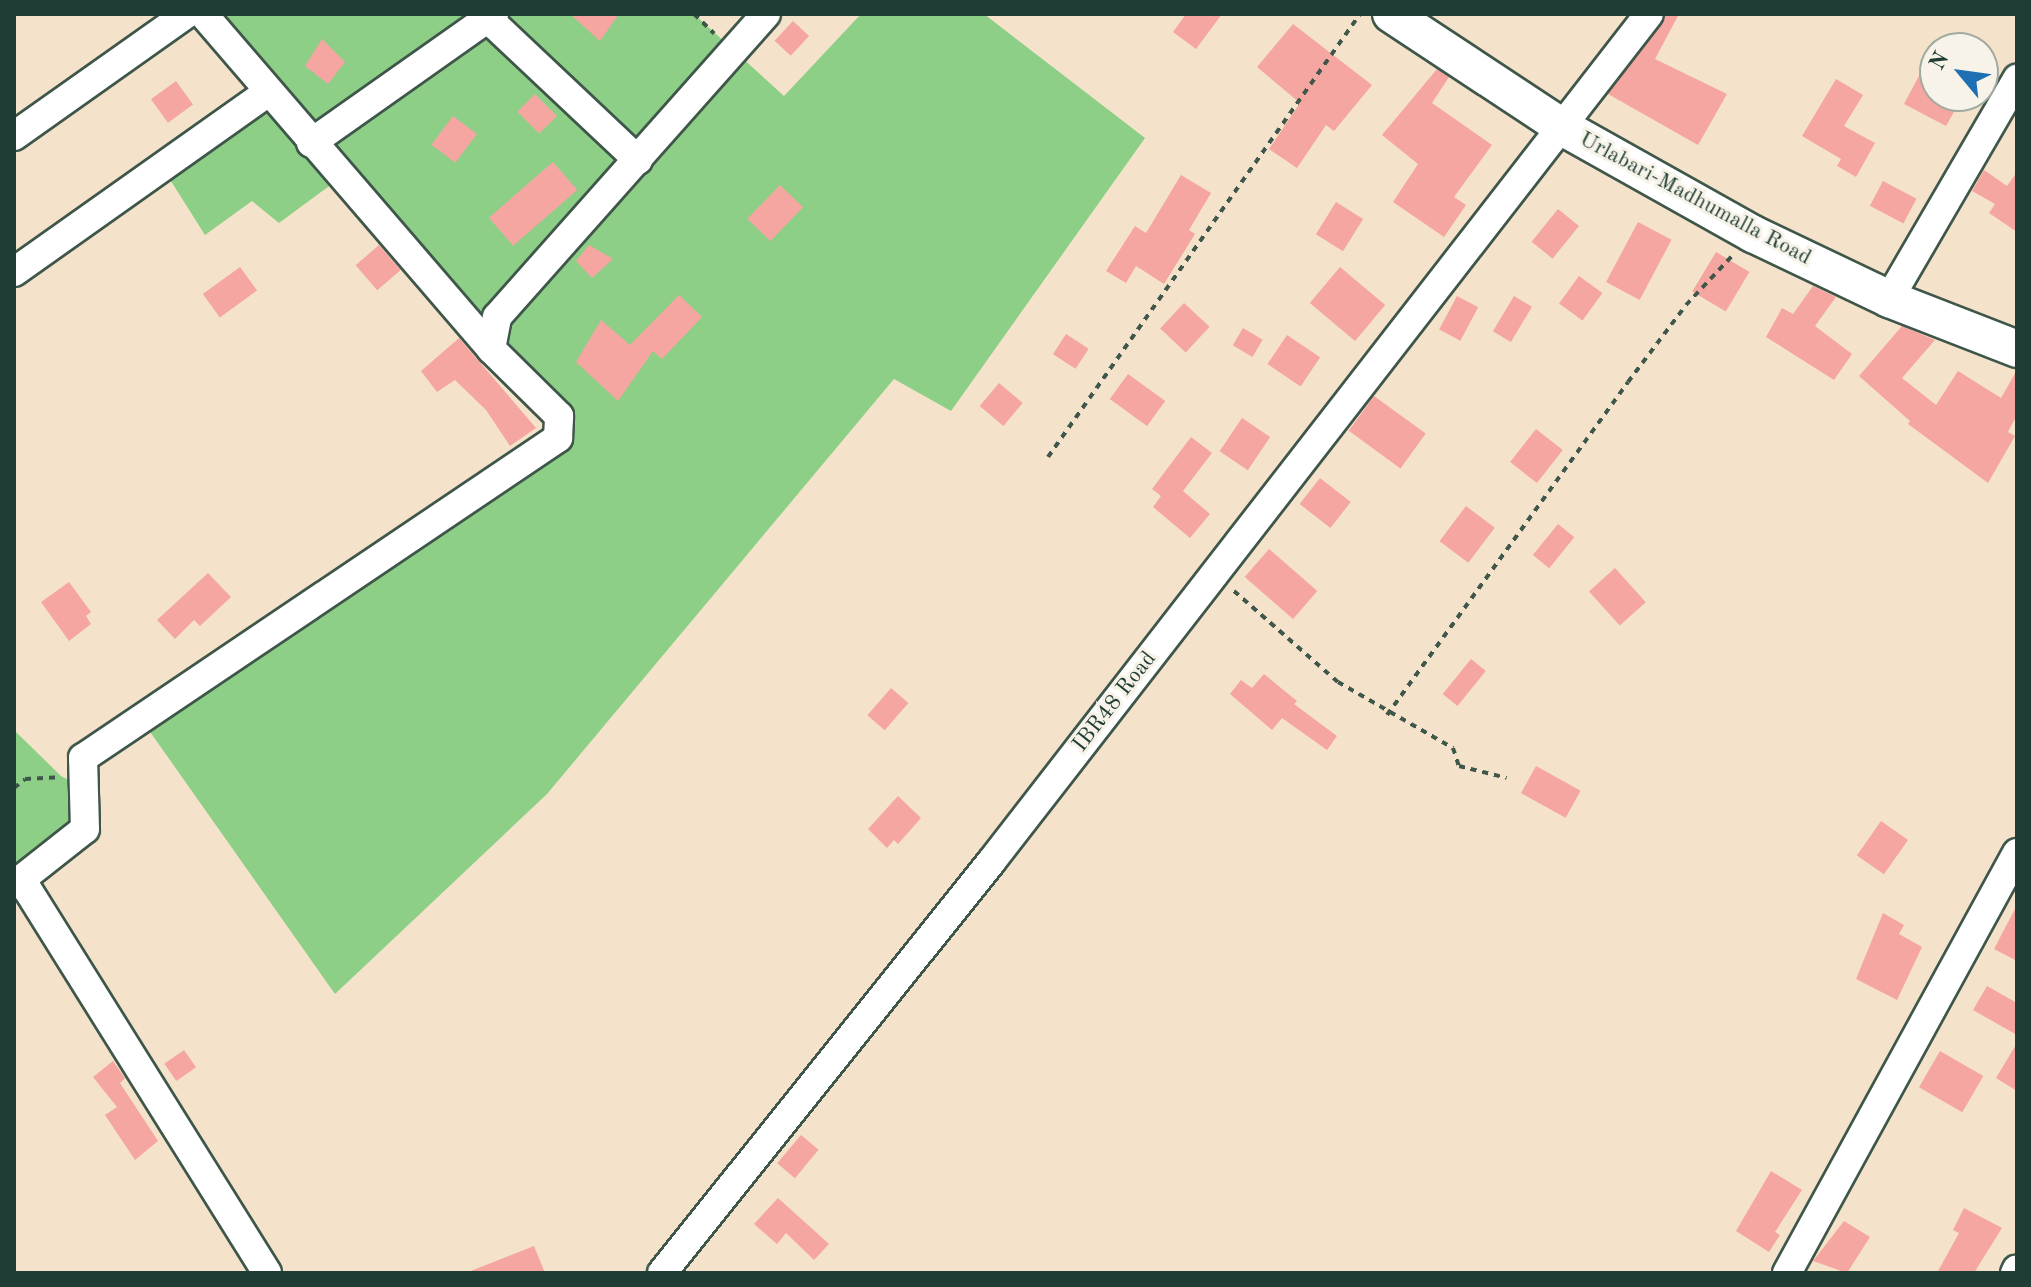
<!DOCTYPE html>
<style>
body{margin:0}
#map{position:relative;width:2031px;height:1287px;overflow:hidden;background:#f4e3ca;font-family:"Old Standard TT",serif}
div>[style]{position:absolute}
.green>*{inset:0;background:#8ecf87}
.building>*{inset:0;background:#f5a6a1;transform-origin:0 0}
.path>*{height:4px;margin-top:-2px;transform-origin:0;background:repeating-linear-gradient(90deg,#3f564a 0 6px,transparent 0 12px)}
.roads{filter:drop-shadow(2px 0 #3f564a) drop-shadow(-2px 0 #3f564a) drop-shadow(0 2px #3f564a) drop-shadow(0 -2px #3f564a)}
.minor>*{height:28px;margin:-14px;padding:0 14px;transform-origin:14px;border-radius:14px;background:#fff}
.major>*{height:36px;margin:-18px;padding:0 18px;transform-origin:18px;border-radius:18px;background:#fff}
span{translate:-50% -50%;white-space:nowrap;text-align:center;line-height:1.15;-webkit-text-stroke:6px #f7f3e8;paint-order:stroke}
.street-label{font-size:22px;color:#1f3d34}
.frame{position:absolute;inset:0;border:16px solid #1f3d34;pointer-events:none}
.north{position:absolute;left:1919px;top:32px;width:80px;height:80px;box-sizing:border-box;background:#f7f3e8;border:2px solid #a1aaa0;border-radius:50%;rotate:299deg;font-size:22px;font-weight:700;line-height:32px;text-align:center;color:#1f3d34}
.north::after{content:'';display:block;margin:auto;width:28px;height:36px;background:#1f6fb2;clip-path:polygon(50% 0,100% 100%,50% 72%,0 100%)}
</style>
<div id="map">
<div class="green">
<div style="clip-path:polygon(203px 14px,694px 14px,784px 96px,861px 14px,984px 14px,1145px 138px,951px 411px,894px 379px,547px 794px,335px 994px,141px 719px,558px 437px,558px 416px,340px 178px,279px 223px,252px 201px,205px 235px,162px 167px,267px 92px)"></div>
<div style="clip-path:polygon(14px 730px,61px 776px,82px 787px,85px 829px,14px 885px)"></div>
</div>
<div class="building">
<div style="clip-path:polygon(570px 14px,619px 14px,600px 41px)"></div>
<div style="clip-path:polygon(1186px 14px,1222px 14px,1196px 49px,1173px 32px)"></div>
<div style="clip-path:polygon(1666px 14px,1679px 14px,1655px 59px,1727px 94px,1698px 145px,1608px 94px)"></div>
<div style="left:793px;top:21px;width:22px;height:27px;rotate:43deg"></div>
<div style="clip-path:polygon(1293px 24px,1372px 85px,1334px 131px,1326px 125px,1297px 168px,1269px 149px,1300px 103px,1257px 67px)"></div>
<div style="clip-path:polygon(322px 39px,345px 62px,328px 84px,305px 66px)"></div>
<div style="clip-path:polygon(1437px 69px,1449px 77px,1432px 103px,1492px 145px,1454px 197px,1466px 205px,1444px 237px,1393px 202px,1418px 164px,1382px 135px)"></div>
<div style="clip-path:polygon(1921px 72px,1935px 79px,1935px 96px,1963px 96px,1946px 126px,1904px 104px)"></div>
<div style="clip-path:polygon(1836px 79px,1863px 95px,1844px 126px,1875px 143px,1856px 177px,1837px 166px,1841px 159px,1802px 136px)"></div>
<div style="left:176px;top:81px;width:29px;height:31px;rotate:54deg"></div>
<div style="left:535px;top:94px;width:31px;height:25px;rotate:45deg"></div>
<div style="left:453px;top:116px;width:30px;height:36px;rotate:37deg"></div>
<div style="left:553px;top:162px;width:37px;height:85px;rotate:49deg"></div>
<div style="clip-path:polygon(1984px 170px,2007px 186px,2017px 172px,2017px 232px,1989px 213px,1995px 204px,1972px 191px)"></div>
<div style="clip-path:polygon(1181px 175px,1211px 193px,1189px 230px,1195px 234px,1164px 284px,1136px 266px,1126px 283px,1106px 271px,1135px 226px,1146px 233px)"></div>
<div style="left:1883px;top:181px;width:38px;height:28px;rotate:28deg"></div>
<div style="left:780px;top:185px;width:32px;height:47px;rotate:44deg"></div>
<div style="left:1336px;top:202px;width:32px;height:38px;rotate:32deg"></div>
<div style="left:1558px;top:209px;width:27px;height:42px;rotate:39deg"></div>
<div style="left:1638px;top:222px;width:38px;height:68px;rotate:28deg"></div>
<div style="left:379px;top:245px;width:33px;height:31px;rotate:49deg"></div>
<div style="clip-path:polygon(589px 245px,613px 259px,592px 278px,576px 261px)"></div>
<div style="left:1716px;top:252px;width:39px;height:46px;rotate:31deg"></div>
<div style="left:240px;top:267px;width:29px;height:46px;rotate:54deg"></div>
<div style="left:1340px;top:267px;width:59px;height:47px;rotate:40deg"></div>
<div style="left:1579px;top:276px;width:29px;height:34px;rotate:36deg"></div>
<div style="clip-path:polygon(1813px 286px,1836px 297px,1815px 326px,1852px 354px,1834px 380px,1766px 337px,1782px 308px,1793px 314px)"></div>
<div style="clip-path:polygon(679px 295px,702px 317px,662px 359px,653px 351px,618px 401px,576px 362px,601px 320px,630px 345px)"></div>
<div style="left:1457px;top:296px;width:24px;height:38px;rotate:28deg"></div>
<div style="left:1514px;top:296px;width:21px;height:41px;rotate:31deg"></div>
<div style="left:1184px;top:303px;width:35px;height:35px;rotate:43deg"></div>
<div style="clip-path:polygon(1902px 326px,1935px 340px,1902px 378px,1936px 405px,1958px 371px,2001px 398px,2017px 370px,2017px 415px,2008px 432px,2015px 436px,1988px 483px,1908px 424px,1910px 421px,1859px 376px)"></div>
<div style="left:1243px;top:328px;width:23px;height:20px;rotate:31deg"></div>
<div style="left:1066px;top:334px;width:27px;height:24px;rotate:33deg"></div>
<div style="left:1287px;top:335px;width:40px;height:35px;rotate:34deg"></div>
<div style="clip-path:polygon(459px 338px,536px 428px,510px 446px,486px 410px,455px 380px,437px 392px,421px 371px)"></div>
<div style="left:1128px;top:374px;width:46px;height:31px;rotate:36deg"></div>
<div style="left:999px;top:383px;width:31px;height:30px;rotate:40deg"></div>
<div style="left:1374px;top:396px;width:64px;height:43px;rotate:36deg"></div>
<div style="left:1242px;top:418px;width:34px;height:40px;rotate:34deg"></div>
<div style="left:1536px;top:429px;width:34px;height:42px;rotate:38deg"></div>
<div style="clip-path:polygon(1191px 437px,1212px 453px,1183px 491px,1210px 514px,1190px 538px,1153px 507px,1161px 496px,1152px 489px)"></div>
<div style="left:1320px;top:478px;width:39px;height:33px;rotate:38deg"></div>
<div style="left:1466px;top:506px;width:36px;height:44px;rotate:37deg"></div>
<div style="left:1558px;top:524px;width:21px;height:40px;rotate:39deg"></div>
<div style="left:1269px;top:549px;width:64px;height:37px;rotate:41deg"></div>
<div style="left:1615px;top:568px;width:46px;height:35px;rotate:48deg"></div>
<div style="clip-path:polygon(208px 573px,231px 597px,200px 626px,194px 620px,175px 639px,157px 620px)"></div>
<div style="clip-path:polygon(69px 582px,91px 612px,86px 616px,91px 624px,69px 641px,41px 602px)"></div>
<div style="left:1471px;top:659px;width:19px;height:45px;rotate:39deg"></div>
<div style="clip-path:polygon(1264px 674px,1297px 701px,1294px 704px,1337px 736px,1327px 750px,1282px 718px,1272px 730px,1230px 694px,1241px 680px,1252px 688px)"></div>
<div style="left:891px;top:688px;width:23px;height:36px;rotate:41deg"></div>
<div style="left:1536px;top:766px;width:51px;height:31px;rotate:29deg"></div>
<div style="clip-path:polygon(898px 796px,921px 818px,898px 844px,894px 840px,887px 848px,868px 829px)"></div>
<div style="left:1881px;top:821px;width:33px;height:42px;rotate:35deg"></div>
<div style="clip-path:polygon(2017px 905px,2017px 961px,1994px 949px)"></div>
<div style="clip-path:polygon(1883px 913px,1904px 925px,1899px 934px,1922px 947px,1897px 1000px,1856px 979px)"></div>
<div style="clip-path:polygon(1987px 986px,2017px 1003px,2017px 1035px,1973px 1010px)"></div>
<div style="clip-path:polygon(2017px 1043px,2017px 1091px,1996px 1078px)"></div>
<div style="left:184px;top:1050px;width:21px;height:24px;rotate:55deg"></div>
<div style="left:1940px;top:1051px;width:50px;height:42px;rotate:30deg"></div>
<div style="clip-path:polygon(113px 1061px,125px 1078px,120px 1083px,158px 1141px,135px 1160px,105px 1115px,117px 1107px,93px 1077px)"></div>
<div style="left:801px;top:1135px;width:23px;height:37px;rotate:40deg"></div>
<div style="clip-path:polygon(1771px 1171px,1802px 1190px,1775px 1232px,1780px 1235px,1769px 1252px,1736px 1231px)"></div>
<div style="clip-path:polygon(778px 1198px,829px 1244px,814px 1260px,786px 1233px,777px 1244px,754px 1224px)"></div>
<div style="clip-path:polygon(1964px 1208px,2002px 1228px,1974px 1273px,1937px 1273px,1959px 1233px,1953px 1230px)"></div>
<div style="clip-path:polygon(1844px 1221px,1870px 1237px,1847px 1273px,1813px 1261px)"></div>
<div style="clip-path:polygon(534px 1246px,545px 1273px,468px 1273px,468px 1272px)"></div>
</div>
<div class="path">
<div style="left:694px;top:14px;width:28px;rotate:44deg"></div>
<div style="left:1048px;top:457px;width:542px;rotate:-54.84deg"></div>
<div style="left:1234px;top:591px;width:138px;rotate:41.2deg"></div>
<div style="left:1338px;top:682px;width:133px;rotate:29.9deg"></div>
<div style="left:1453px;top:748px;width:19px;rotate:72deg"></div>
<div style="left:1459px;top:766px;width:49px;rotate:14deg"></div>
<div style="left:1387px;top:715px;width:411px;rotate:-54.1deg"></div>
<div style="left:1628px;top:382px;width:96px;rotate:-53deg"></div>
<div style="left:1686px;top:305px;width:67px;rotate:-46.8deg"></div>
<div style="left:14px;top:788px;width:14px;rotate:-39deg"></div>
<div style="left:25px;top:779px;width:34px;rotate:-3deg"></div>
</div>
<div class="roads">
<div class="minor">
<div style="left:203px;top:14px;width:442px;rotate:49.3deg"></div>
<div style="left:483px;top:14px;width:213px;rotate:43.3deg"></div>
<div style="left:14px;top:136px;width:211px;rotate:-35.3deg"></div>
<div style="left:311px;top:143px;width:224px;rotate:-35.2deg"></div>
<div style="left:14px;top:272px;width:311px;rotate:-35.3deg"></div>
<div style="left:1889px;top:299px;width:255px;rotate:-59.8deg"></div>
<div style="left:21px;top:879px;width:464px;rotate:58deg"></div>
<div style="left:14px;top:885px;width:90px;rotate:-38.3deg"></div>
<div style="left:85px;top:829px;width:71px;rotate:-91.6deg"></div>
<div style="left:83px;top:758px;width:573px;rotate:-33.97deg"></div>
<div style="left:558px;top:438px;width:22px;rotate:-87deg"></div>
<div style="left:559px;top:416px;width:95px;rotate:-135.4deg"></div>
<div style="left:491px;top:349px;width:33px;rotate:-79deg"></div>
<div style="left:497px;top:317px;width:405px;rotate:-48.4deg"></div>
<div style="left:662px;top:1273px;width:526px;rotate:-51.32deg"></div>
<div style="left:991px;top:862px;width:1073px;rotate:-52.19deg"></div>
<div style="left:1787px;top:1273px;width:479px;rotate:-61.3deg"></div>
<div style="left:2015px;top:1273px;width:4px;rotate:-63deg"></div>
</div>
<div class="major">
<div style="left:1391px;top:14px;width:207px;rotate:33.4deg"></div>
<div style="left:1564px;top:128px;width:217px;rotate:29.3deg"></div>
<div style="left:1753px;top:234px;width:151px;rotate:25.5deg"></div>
<div style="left:1889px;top:299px;width:137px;rotate:21.3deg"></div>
</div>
</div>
<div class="street-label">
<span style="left:1695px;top:199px;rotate:28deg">Urlabari-Madhumalla Road</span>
<span style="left:1115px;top:702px;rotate:-52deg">IBR48 Road</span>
</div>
<div class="frame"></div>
<div class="north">N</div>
</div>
